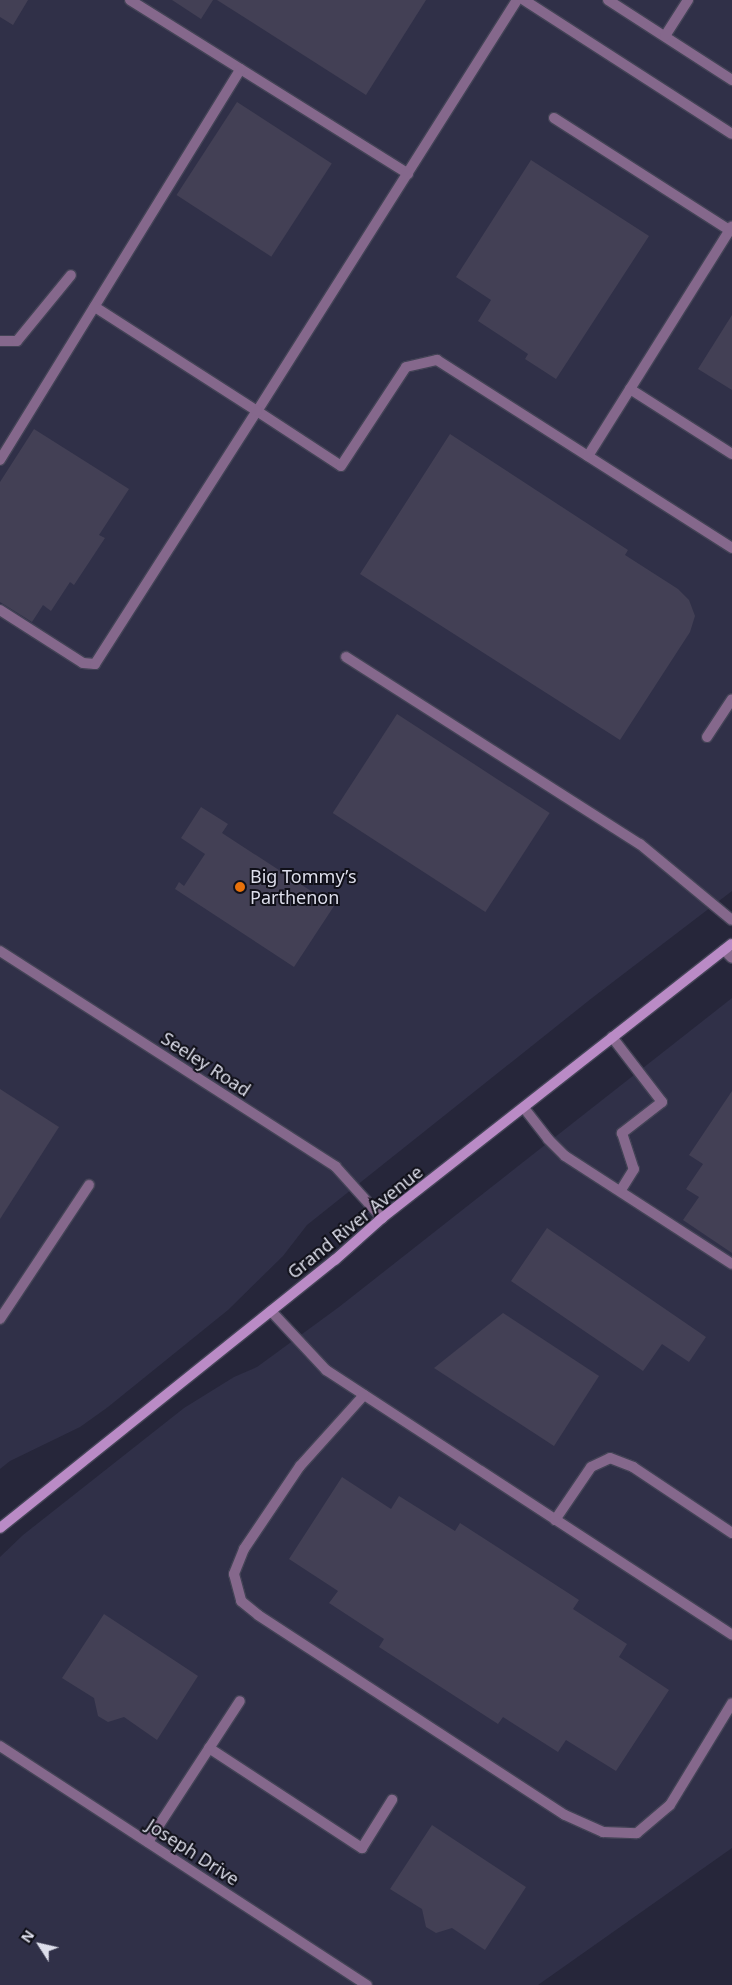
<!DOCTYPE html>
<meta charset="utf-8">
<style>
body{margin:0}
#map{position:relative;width:732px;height:1985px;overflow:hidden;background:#26263a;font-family:"Noto Sans",sans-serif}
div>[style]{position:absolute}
.built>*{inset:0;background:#303048}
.building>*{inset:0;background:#434055;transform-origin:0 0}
.roads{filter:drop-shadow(1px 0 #434356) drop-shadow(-1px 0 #434356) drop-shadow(0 1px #434356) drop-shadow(0 -1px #434356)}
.lane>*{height:10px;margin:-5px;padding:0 5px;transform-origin:5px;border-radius:5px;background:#85688c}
.street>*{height:10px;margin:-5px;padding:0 5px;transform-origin:5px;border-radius:5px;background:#85688c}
.secondary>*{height:10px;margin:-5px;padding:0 5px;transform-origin:5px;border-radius:5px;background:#ba8bc6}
.dots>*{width:14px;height:14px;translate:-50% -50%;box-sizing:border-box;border:2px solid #101019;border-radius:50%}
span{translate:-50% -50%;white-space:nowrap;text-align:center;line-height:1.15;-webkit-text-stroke:4px #101019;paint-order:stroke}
.poi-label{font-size:18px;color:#dddeeb}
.left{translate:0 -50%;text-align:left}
.street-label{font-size:18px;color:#dddeeb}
.north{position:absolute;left:15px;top:1920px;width:50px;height:50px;-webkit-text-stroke:4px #101019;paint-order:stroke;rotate:305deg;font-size:14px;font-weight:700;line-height:20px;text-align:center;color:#dddeeb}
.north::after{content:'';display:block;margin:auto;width:18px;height:22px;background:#dddeeb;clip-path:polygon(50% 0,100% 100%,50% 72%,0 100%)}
</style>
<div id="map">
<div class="built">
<div style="clip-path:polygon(0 0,732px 0,732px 891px,592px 998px,307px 1225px,283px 1256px,228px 1310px,108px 1407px,80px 1427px,10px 1461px,0 1469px)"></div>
<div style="clip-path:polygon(732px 998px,732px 1848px,538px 1985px,0 1985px,0 1557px,23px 1535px,184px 1408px,234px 1377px,257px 1367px,339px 1307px)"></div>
</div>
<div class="building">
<div style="clip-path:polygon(0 0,28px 0,13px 25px,0 17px)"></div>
<div style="clip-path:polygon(172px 0,213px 0,201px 19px)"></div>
<div style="clip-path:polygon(217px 0,426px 0,366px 95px)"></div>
<div style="left:237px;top:102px;width:113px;height:111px;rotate:33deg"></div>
<div style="clip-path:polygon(531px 160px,649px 236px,556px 379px,525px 359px,528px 354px,478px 321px,491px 300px,456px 277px)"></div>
<div style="clip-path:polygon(732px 315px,732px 390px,698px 369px)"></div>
<div style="clip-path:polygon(34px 429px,129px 489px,99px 535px,105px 538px,74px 585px,70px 582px,51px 611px,43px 605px,32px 622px,0 602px,0 482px)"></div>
<div style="clip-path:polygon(450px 434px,628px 550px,625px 555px,678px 589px,689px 600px,695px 616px,690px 632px,620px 740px,360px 574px)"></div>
<div style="left:397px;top:714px;width:182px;height:118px;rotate:33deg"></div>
<div style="clip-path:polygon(201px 807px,228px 824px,222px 833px,334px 906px,294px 967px,175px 889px,179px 882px,184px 886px,205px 854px,181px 838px)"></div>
<div style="clip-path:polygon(0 1089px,59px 1127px,0 1219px)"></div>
<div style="clip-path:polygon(732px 1091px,732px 1253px,683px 1220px,699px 1197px,686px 1189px,703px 1164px,689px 1155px)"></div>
<div style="clip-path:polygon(547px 1228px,706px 1337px,689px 1362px,662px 1344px,643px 1371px,511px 1281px)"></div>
<div style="clip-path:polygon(503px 1313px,599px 1376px,554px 1446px,434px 1368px)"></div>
<div style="clip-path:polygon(342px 1477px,391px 1509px,399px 1496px,455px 1531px,460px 1523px,579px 1600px,573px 1609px,627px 1644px,619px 1657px,669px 1690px,616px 1771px,566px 1740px,558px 1752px,503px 1717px,498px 1724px,379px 1647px,384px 1639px,329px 1603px,338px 1591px,289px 1559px)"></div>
<div style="clip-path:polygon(104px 1614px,198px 1676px,157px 1740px,124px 1717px,108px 1722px,98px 1716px,94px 1698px,62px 1678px)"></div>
<div style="clip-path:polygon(432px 1825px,526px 1887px,485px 1950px,452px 1928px,436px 1933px,426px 1927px,422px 1909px,390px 1889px)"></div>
</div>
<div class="roads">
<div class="lane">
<div style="left:130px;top:0;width:328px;rotate:32deg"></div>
<div style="left:517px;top:0;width:486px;rotate:122.3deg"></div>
<div style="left:257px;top:411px;width:100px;rotate:33.2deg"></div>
<div style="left:341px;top:466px;width:118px;rotate:-56.7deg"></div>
<div style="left:406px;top:367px;width:32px;rotate:-13deg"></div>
<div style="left:437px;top:360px;width:350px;rotate:32.5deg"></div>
<div style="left:524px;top:0;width:247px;rotate:32.8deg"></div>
<div style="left:608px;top:0;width:148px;rotate:32.8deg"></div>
<div style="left:665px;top:36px;width:43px;rotate:-57.4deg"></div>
<div style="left:554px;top:118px;width:208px;rotate:32.6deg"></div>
<div style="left:0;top:341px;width:17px"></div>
<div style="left:17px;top:341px;width:85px;rotate:-50.7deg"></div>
<div style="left:630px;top:389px;width:121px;rotate:32.5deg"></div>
<div style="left:588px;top:456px;width:271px;rotate:-57.9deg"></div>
<div style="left:0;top:460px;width:459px;rotate:-58.4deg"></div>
<div style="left:0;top:610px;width:98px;rotate:32.6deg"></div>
<div style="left:83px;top:663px;width:12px;rotate:5deg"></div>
<div style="left:95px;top:664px;width:300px;rotate:-57.4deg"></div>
<div style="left:257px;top:411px;width:193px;rotate:-147.3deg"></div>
<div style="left:346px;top:657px;width:348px;rotate:32.5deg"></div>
<div style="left:640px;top:844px;width:119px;rotate:39.6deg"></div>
<div style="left:707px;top:737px;width:45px;rotate:-56.7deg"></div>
<div style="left:612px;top:1037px;width:82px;rotate:52.4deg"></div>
<div style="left:662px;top:1102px;width:51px;rotate:142.2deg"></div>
<div style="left:622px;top:1133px;width:38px;rotate:72deg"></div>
<div style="left:634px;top:1169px;width:26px;rotate:122deg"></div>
<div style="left:524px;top:1108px;width:39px;rotate:52deg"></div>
<div style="left:548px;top:1139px;width:24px;rotate:45deg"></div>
<div style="left:565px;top:1156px;width:199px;rotate:32.9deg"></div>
<div style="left:271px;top:1311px;width:81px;rotate:47deg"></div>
<div style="left:326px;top:1370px;width:485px;rotate:33.1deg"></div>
<div style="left:0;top:1319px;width:161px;rotate:-56.4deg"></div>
<div style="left:364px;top:1395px;width:96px;rotate:132deg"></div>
<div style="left:300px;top:1466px;width:100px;rotate:124deg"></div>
<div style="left:244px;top:1549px;width:27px;rotate:112deg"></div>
<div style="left:234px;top:1574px;width:28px;rotate:75deg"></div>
<div style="left:241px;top:1601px;width:22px;rotate:39deg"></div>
<div style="left:258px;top:1615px;width:366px;rotate:33.1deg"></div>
<div style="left:565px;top:1815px;width:42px;rotate:24.1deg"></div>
<div style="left:603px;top:1832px;width:34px;rotate:2deg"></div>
<div style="left:637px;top:1833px;width:43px;rotate:-40.3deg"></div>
<div style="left:670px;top:1805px;width:119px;rotate:-58.7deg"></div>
<div style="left:555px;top:1520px;width:64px;rotate:-55.8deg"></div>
<div style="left:591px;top:1467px;width:21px;rotate:-25deg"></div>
<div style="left:610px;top:1458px;width:25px;rotate:21deg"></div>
<div style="left:633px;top:1467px;width:119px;rotate:33.7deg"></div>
<div style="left:209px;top:1748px;width:183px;rotate:33.2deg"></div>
<div style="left:362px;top:1848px;width:57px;rotate:-58deg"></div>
<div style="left:148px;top:1842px;width:168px;rotate:-56.9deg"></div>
</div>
<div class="street">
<div style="left:724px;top:950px;width:11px;rotate:45deg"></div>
<div style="left:0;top:951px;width:399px;rotate:32.7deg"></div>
<div style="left:336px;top:1167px;width:69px;rotate:48deg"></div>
<div style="left:0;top:1746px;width:438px;rotate:33.1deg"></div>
</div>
<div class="secondary">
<div style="left:0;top:1528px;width:429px;rotate:-38.7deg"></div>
<div style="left:335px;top:1260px;width:63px;rotate:-41.8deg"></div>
<div style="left:382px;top:1218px;width:444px;rotate:-38.1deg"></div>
</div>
</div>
<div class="dots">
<div style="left:240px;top:887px;background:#e8710a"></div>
</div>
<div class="poi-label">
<span class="left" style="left:250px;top:887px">Big Tommy’s<br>Parthenon</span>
</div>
<div class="street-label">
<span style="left:206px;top:1064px;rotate:33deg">Seeley Road</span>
<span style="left:355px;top:1222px;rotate:-39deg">Grand River Avenue</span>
<span style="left:193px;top:1852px;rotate:33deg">Joseph Drive</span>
</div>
<div class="north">N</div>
</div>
